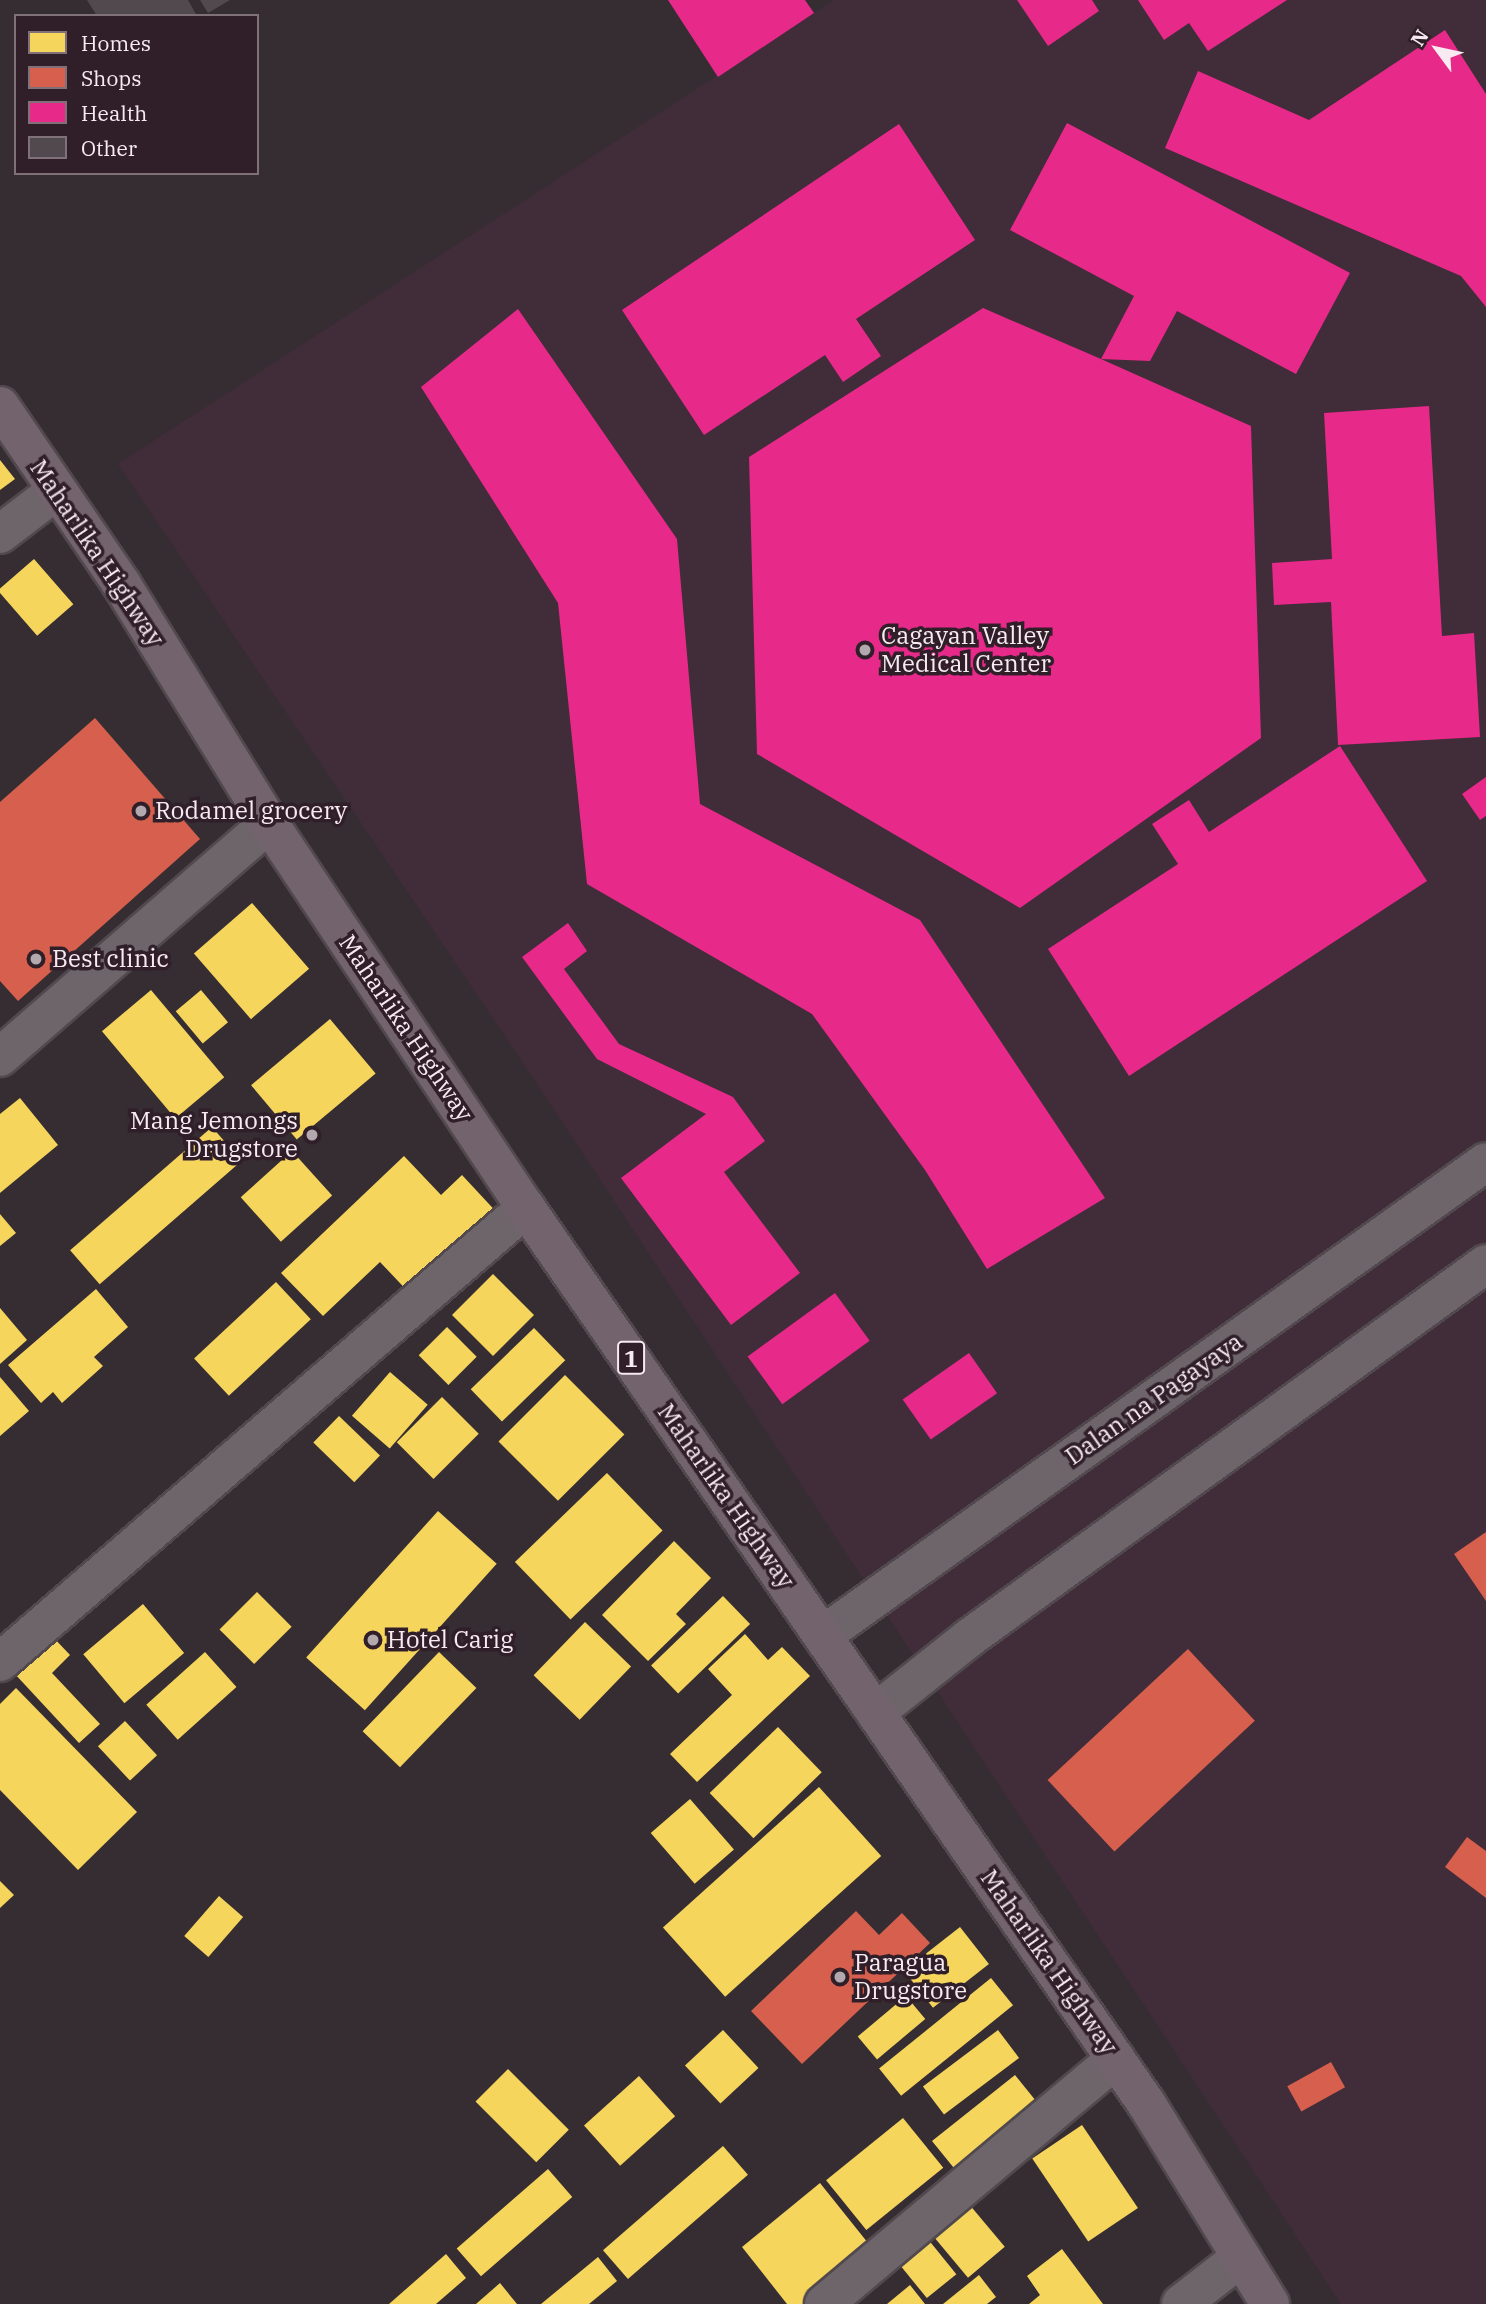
<!DOCTYPE html>
<style>
body{margin:0}
#map{position:relative;width:1486px;height:2304px;overflow:hidden;background:#362d32;font-family:"IBM Plex Serif",serif}
div>[style]{position:absolute}
.built>*{inset:0;background:#412c39}
.homes>*{inset:0;background:#f6d55c;transform-origin:0 0}
.shops>*{inset:0;background:#d6604d;transform-origin:0 0}
.health>*{inset:0;background:#e7298a;transform-origin:0 0}
.building>*{inset:0;background:#51494e}
.roads{filter:drop-shadow(2px 0 #51494d) drop-shadow(-2px 0 #51494d) drop-shadow(0 2px #51494d) drop-shadow(0 -2px #51494d)}
.street>*{height:38px;margin:-19px;padding:0 19px;transform-origin:19px;border-radius:19px;background:#6d6569}
.highway>*{height:38px;margin:-19px;padding:0 19px;transform-origin:19px;border-radius:19px;background:#73636d}
.dots>*{width:19px;height:19px;translate:-50% -50%;box-sizing:border-box;border:4px solid #301f29;border-radius:50%}
span{translate:-50% -50%;white-space:nowrap;text-align:center;line-height:1.15;-webkit-text-stroke:7px #301f29;paint-order:stroke}
.shield-label span{padding:2px 5px;background:#301f29;border:2px solid;border-radius:5px;-webkit-text-stroke-width:0}
.shield-label{font-size:23px;color:#f7ebf1;font-weight:700}
.street-label{font-size:24px;color:#f7ebf1}
.poi-label{font-size:24px;color:#f7ebf1}
.left{translate:0 -50%;text-align:left}
.right{translate:-100% -50%;text-align:right}
.legend{position:absolute;left:14px;top:14px;width:245px;height:161px;box-sizing:border-box;background:#301f29;border:2px solid #807179;margin:0;padding:9px 12px;list-style:none;font-size:21px;color:#f7ebf1}
.legend li{display:flex;align-items:center;gap:14px;height:35px}
.legend b{width:35px;border:2px solid #807179}
.north{position:absolute;left:1402px;top:14px;width:70px;height:70px;-webkit-text-stroke:5px #301f29;paint-order:stroke;rotate:303deg;font-size:19px;font-weight:700;line-height:28px;text-align:center;color:#f7ebf1}
.north::after{content:'';display:block;margin:auto;width:24px;height:32px;background:#f7ebf1;clip-path:polygon(50% 0,100% 100%,50% 72%,0 100%)}
</style>
<div id="map">
<div class="built">
<div style="clip-path:polygon(834px 0,1486px 0,1486px 2304px,1341px 2304px,524px 1064px,118px 464px)"></div>
</div>
<div class="homes">
<div style="clip-path:polygon(0 460px,15px 479px,0 490px)"></div>
<div style="left:34px;top:559px;width:60px;height:48px;rotate:49deg"></div>
<div style="left:252px;top:903px;width:87px;height:77px;rotate:49deg"></div>
<div style="left:151px;top:990px;width:114px;height:64px;rotate:50deg"></div>
<div style="left:201px;top:990px;width:42px;height:33px;rotate:50deg"></div>
<div style="left:330px;top:1019px;width:71px;height:103px;rotate:50deg"></div>
<div style="clip-path:polygon(20px 1098px,58px 1145px,0 1193px,0 1114px)"></div>
<div style="left:212px;top:1127px;width:45px;height:188px;rotate:49deg"></div>
<div style="left:292px;top:1151px;width:60px;height:69px;rotate:48deg"></div>
<div style="clip-path:polygon(404px 1156px,441px 1195px,462px 1175px,502px 1218px,416px 1300px,380px 1262px,323px 1316px,281px 1273px)"></div>
<div style="clip-path:polygon(0 1214px,16px 1233px,0 1246px)"></div>
<div style="left:493px;top:1274px;width:58px;height:58px;rotate:45deg"></div>
<div style="left:276px;top:1282px;width:51px;height:112px;rotate:47deg"></div>
<div style="clip-path:polygon(96px 1289px,128px 1327px,94px 1357px,103px 1366px,62px 1403px,53px 1392px,41px 1403px,8px 1365px)"></div>
<div style="clip-path:polygon(0 1308px,27px 1340px,0 1364px)"></div>
<div style="left:447px;top:1327px;width:42px;height:40px;rotate:45deg"></div>
<div style="left:534px;top:1328px;width:45px;height:88px;rotate:46deg"></div>
<div style="left:390px;top:1372px;width:50px;height:58px;rotate:41deg"></div>
<div style="left:565px;top:1375px;width:84px;height:94px;rotate:45deg"></div>
<div style="clip-path:polygon(0 1377px,29px 1411px,0 1436px)"></div>
<div style="left:442px;top:1397px;width:52px;height:64px;rotate:45deg"></div>
<div style="left:339px;top:1416px;width:57px;height:37px;rotate:44deg"></div>
<div style="left:607px;top:1473px;width:80px;height:128px;rotate:46deg"></div>
<div style="left:438px;top:1511px;width:79px;height:197px;rotate:42deg"></div>
<div style="clip-path:polygon(674px 1541px,711px 1578px,676px 1614px,686px 1624px,648px 1661px,602px 1615px)"></div>
<div style="left:257px;top:1592px;width:49px;height:53px;rotate:45deg"></div>
<div style="left:723px;top:1596px;width:39px;height:100px;rotate:46deg"></div>
<div style="left:143px;top:1604px;width:64px;height:78px;rotate:50deg"></div>
<div style="left:585px;top:1622px;width:64px;height:74px;rotate:44deg"></div>
<div style="clip-path:polygon(745px 1634px,768px 1660px,782px 1647px,810px 1676px,697px 1782px,670px 1754px,732px 1695px,708px 1669px)"></div>
<div style="clip-path:polygon(52px 1636px,70px 1655px,52px 1673px,100px 1724px,79px 1743px,14px 1673px)"></div>
<div style="left:205px;top:1652px;width:47px;height:79px;rotate:48deg"></div>
<div style="left:439px;top:1652px;width:52px;height:110px;rotate:44deg"></div>
<div style="clip-path:polygon(16px 1688px,137px 1812px,78px 1870px,0 1790px,0 1704px)"></div>
<div style="left:125px;top:1721px;width:47px;height:37px;rotate:47deg"></div>
<div style="left:778px;top:1727px;width:63px;height:95px;rotate:46deg"></div>
<div style="left:819px;top:1787px;width:93px;height:210px;rotate:48deg"></div>
<div style="left:690px;top:1799px;width:67px;height:52px;rotate:49deg"></div>
<div style="clip-path:polygon(0 1881px,14px 1895px,0 1908px)"></div>
<div style="left:219px;top:1896px;width:32px;height:53px;rotate:41deg"></div>
<div style="left:960px;top:1927px;width:47px;height:71px;rotate:52deg"></div>
<div style="left:991px;top:1978px;width:35px;height:144px;rotate:51deg"></div>
<div style="left:906px;top:1996px;width:30px;height:63px;rotate:50deg"></div>
<div style="left:723px;top:2030px;width:52px;height:52px;rotate:47deg"></div>
<div style="left:998px;top:2030px;width:35px;height:94px;rotate:53deg"></div>
<div style="left:508px;top:2069px;width:86px;height:46px;rotate:45deg"></div>
<div style="clip-path:polygon(1015px 2075px,1036px 2101px,1026px 2109px,1035px 2119px,962px 2178px,932px 2141px)"></div>
<div style="left:639px;top:2076px;width:54px;height:74px;rotate:48deg"></div>
<div style="left:903px;top:2118px;width:64px;height:99px;rotate:51deg"></div>
<div style="left:1082px;top:2125px;width:100px;height:60px;rotate:56deg"></div>
<div style="left:723px;top:2146px;width:38px;height:159px;rotate:49deg"></div>
<div style="left:548px;top:2169px;width:37px;height:121px;rotate:49deg"></div>
<div style="clip-path:polygon(820px 2183px,876px 2253px,813px 2304px,787px 2304px,742px 2247px)"></div>
<div style="left:963px;top:2197px;width:65px;height:48px;rotate:50deg"></div>
<div style="left:923px;top:2233px;width:53px;height:38px;rotate:51deg"></div>
<div style="clip-path:polygon(1062px 2249px,1103px 2304px,1029px 2304px,1040px 2295px,1027px 2276px)"></div>
<div style="clip-path:polygon(446px 2254px,466px 2278px,436px 2304px,389px 2304px)"></div>
<div style="clip-path:polygon(598px 2257px,617px 2281px,589px 2304px,541px 2304px)"></div>
<div style="clip-path:polygon(979px 2275px,996px 2297px,987px 2304px,943px 2304px)"></div>
<div style="clip-path:polygon(500px 2283px,517px 2304px,476px 2304px)"></div>
<div style="clip-path:polygon(910px 2285px,925px 2304px,887px 2304px)"></div>
</div>
<div class="shops">
<div style="clip-path:polygon(95px 718px,200px 839px,18px 1001px,0 981px,0 802px)"></div>
<div style="clip-path:polygon(1486px 1532px,1486px 1601px,1454px 1554px)"></div>
<div style="left:1188px;top:1649px;width:98px;height:192px;rotate:47deg"></div>
<div style="clip-path:polygon(1467px 1837px,1486px 1851px,1486px 1898px,1445px 1867px)"></div>
<div style="clip-path:polygon(856px 1911px,879px 1935px,902px 1913px,930px 1943px,802px 2064px,751px 2011px)"></div>
<div style="left:1331px;top:2062px;width:29px;height:50px;rotate:61deg"></div>
</div>
<div class="health">
<div style="clip-path:polygon(668px 0,805px 0,814px 13px,718px 77px)"></div>
<div style="clip-path:polygon(1017px 0,1092px 0,1099px 11px,1048px 46px)"></div>
<div style="clip-path:polygon(1138px 0,1287px 0,1208px 51px,1189px 23px,1164px 40px)"></div>
<div style="clip-path:polygon(1445px 30px,1486px 94px,1486px 307px,1461px 276px,1165px 148px,1198px 71px,1309px 120px)"></div>
<div style="clip-path:polygon(1067px 123px,1350px 273px,1296px 374px,1177px 311px,1150px 361px,1101px 359px,1251px 426px,1261px 738px,1020px 908px,757px 754px,749px 457px,983px 308px,1101px 359px,1134px 296px,1010px 230px)"></div>
<div style="clip-path:polygon(899px 124px,975px 240px,856px 319px,881px 356px,843px 382px,825px 355px,704px 435px,622px 310px)"></div>
<div style="clip-path:polygon(518px 309px,677px 539px,700px 804px,920px 920px,1105px 1198px,987px 1269px,925px 1170px,812px 1014px,587px 884px,558px 603px,421px 387px)"></div>
<div style="clip-path:polygon(1429px 406px,1442px 636px,1474px 633px,1480px 737px,1338px 745px,1331px 602px,1274px 605px,1272px 563px,1332px 559px,1324px 413px)"></div>
<div style="clip-path:polygon(1340px 746px,1427px 881px,1129px 1076px,1048px 949px,1178px 864px,1152px 824px,1189px 800px,1209px 832px)"></div>
<div style="clip-path:polygon(1486px 777px,1486px 816px,1480px 820px,1462px 794px)"></div>
<div style="clip-path:polygon(568px 923px,587px 951px,564px 969px,619px 1044px,733px 1097px,765px 1141px,724px 1172px,800px 1273px,731px 1325px,621px 1178px,706px 1114px,597px 1059px,522px 957px)"></div>
<div style="left:835px;top:1293px;width:59px;height:108px;rotate:54deg"></div>
<div style="left:969px;top:1353px;width:49px;height:81px;rotate:55deg"></div>
</div>
<div class="building">
<div style="clip-path:polygon(87px 0,188px 0,197px 16px,97px 16px)"></div>
<div style="clip-path:polygon(200px 0,230px 0,208px 13px)"></div>
</div>
<div class="roads">
<div class="street">
<div style="left:0;top:534px;width:71px;rotate:-37.5deg"></div>
<div style="left:0;top:1057px;width:357px;rotate:-41deg"></div>
<div style="left:823px;top:1635px;width:814px;rotate:-35.5deg"></div>
<div style="left:0;top:1662px;width:695px;rotate:-40.8deg"></div>
<div style="left:876px;top:1712px;width:119px;rotate:-38.5deg"></div>
<div style="left:969px;top:1638px;width:638px;rotate:-35.88deg"></div>
<div style="left:824px;top:2304px;width:381px;rotate:-40deg"></div>
<div style="left:1181px;top:2304px;width:75px;rotate:-37.9deg"></div>
</div>
<div class="highway">
<div style="left:0;top:406px;width:217px;rotate:55.7deg"></div>
<div style="left:122px;top:585px;width:280px;rotate:58.3deg"></div>
<div style="left:269px;top:823px;width:463px;rotate:56.3deg"></div>
<div style="left:526px;top:1208px;width:1089px;rotate:55.29deg"></div>
<div style="left:1146px;top:2103px;width:236px;rotate:58.3deg"></div>
</div>
</div>
<div class="dots">
<div style="left:865px;top:650px;background:#b3a8ae"></div>
<div style="left:141px;top:811px;background:#b3a8ae"></div>
<div style="left:36px;top:959px;background:#b3a8ae"></div>
<div style="left:312px;top:1135px;background:#b3a8ae"></div>
<div style="left:373px;top:1640px;background:#b3a8ae"></div>
<div style="left:840px;top:1977px;background:#b3a8ae"></div>
</div>
<div class="shield-label">
<span style="left:631px;top:1358px">1</span>
</div>
<div class="street-label">
<span style="left:97px;top:553px;rotate:56deg">Maharlika Highway</span>
<span style="left:406px;top:1028px;rotate:56deg">Maharlika Highway</span>
<span style="left:1154px;top:1399px;rotate:-35deg">Dalan na Pagayaya</span>
<span style="left:726px;top:1496px;rotate:55deg">Maharlika Highway</span>
<span style="left:1049px;top:1962px;rotate:55deg">Maharlika Highway</span>
</div>
<div class="poi-label">
<span class="left" style="left:881px;top:650px">Cagayan Valley<br>Medical Center</span>
<span class="left" style="left:155px;top:811px">Rodamel grocery</span>
<span class="left" style="left:52px;top:959px">Best clinic</span>
<span class="right" style="left:298px;top:1135px">Mang Jemongs<br>Drugstore</span>
<span class="left" style="left:387px;top:1640px">Hotel Carig</span>
<span class="left" style="left:854px;top:1977px">Paragua<br>Drugstore</span>
</div>
<ul class="legend">
<li><b style="height:19px;background:#f6d55c"></b>Homes</li>
<li><b style="height:19px;background:#d6604d"></b>Shops</li>
<li><b style="height:19px;background:#e7298a"></b>Health</li>
<li><b style="height:19px;background:#51494e"></b>Other</li>
</ul>
<div class="north">N</div>
</div>
